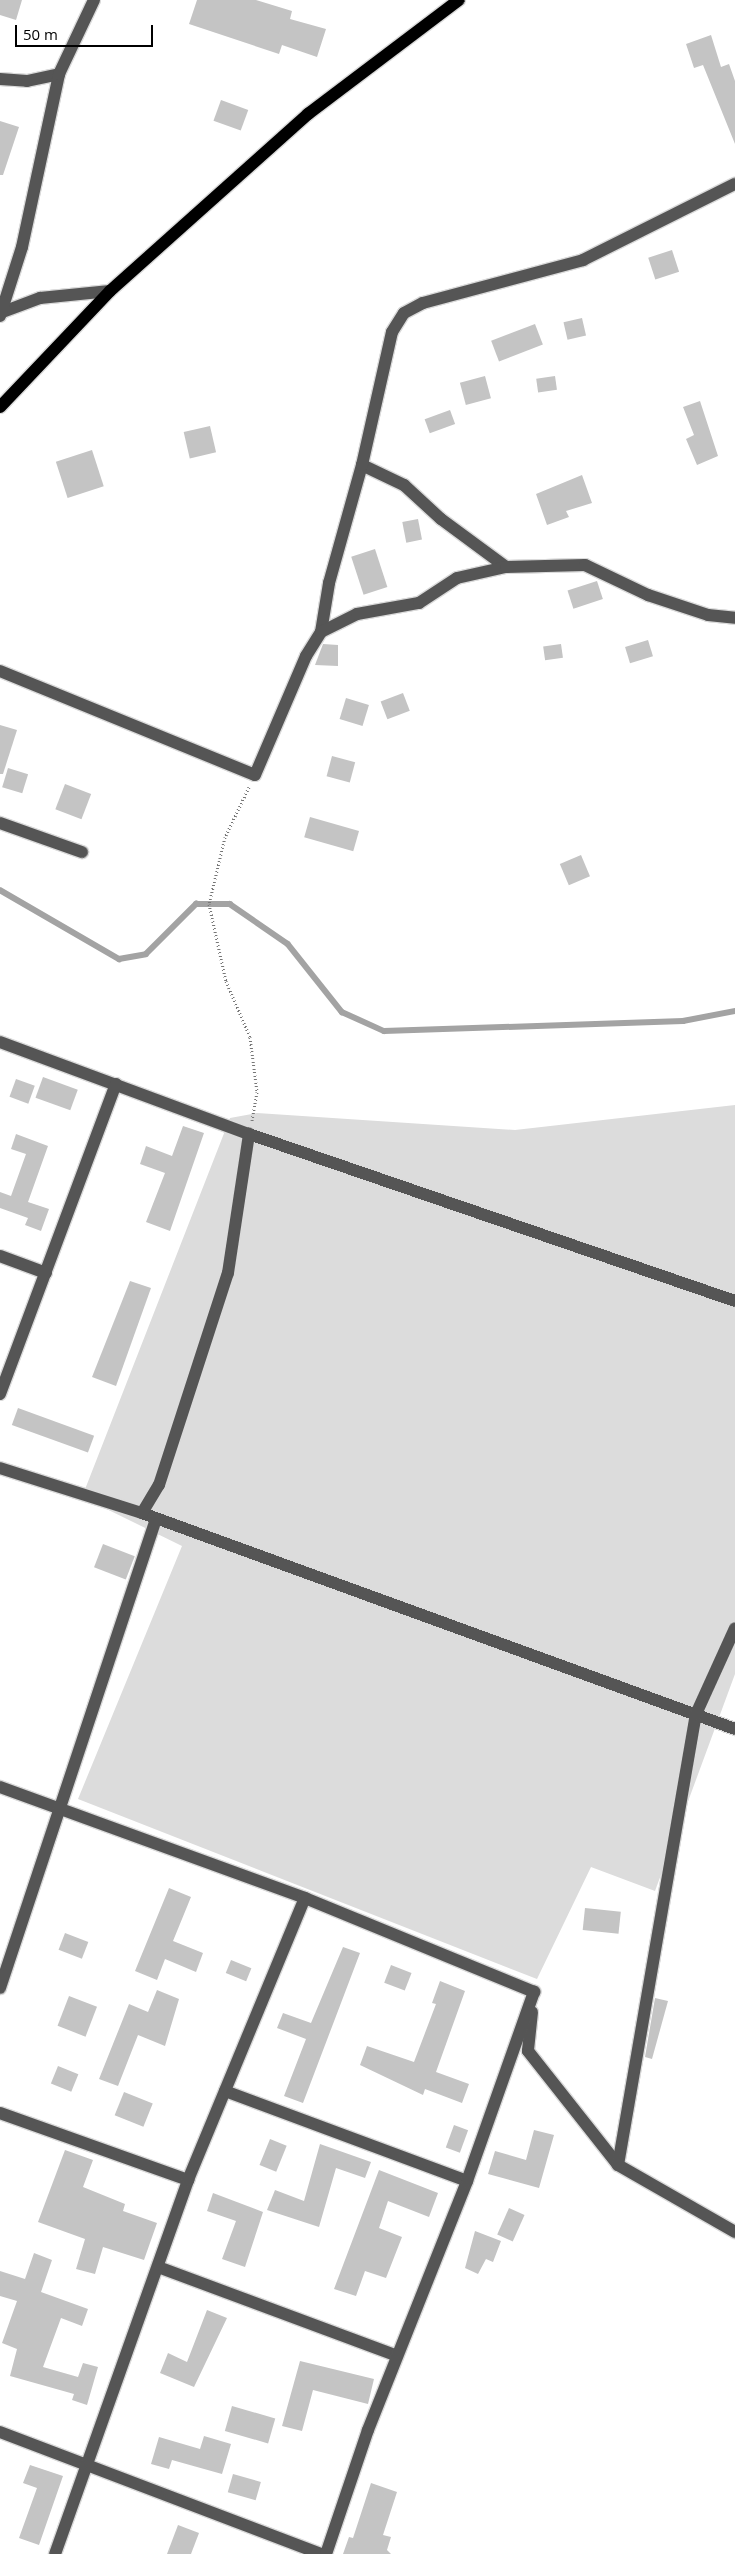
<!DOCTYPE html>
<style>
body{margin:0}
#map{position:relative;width:735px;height:2554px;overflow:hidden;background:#fff;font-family:"Open Sans",sans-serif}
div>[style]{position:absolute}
.green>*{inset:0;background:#dcdcdc}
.stream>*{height:5.5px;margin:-2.75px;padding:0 2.75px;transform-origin:2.75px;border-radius:2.75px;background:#a3a3a3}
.building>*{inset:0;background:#c4c4c4;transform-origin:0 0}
.path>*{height:3px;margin-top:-1.5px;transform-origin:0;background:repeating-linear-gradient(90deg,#777 0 1px,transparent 0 3.5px)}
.roads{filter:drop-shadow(1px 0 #dbdbdb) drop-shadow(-1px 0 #dbdbdb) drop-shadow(0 1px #dbdbdb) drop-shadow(0 -1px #dbdbdb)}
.minor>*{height:12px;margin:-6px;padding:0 6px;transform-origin:6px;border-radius:6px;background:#555}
.major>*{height:12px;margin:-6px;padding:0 6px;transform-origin:6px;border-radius:6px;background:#000}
span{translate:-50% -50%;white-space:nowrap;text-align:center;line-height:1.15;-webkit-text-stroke:5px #fff;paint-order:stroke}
.scale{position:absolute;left:15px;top:25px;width:138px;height:22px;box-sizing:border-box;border:2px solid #000;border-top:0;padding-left:6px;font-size:15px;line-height:18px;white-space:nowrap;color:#000;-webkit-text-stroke:4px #fff;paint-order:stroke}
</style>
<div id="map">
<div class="green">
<div style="clip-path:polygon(735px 1105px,735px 1674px,655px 1891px,591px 1867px,537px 1979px,78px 1799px,182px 1546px,82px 1497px,230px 1118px,257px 1113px,515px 1130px)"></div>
</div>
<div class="stream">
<div style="left:0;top:890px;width:138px;rotate:30.1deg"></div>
<div style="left:119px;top:959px;width:27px;rotate:-10deg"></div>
<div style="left:146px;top:954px;width:71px;rotate:-45deg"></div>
<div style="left:196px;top:904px;width:34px"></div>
<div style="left:230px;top:904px;width:70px;rotate:34.6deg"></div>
<div style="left:288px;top:944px;width:87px;rotate:51.5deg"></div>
<div style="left:342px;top:1012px;width:46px;rotate:24.3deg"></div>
<div style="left:384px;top:1031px;width:299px;rotate:-1.9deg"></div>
<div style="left:683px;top:1021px;width:53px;rotate:-10.9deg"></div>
</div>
<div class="building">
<div style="clip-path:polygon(0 0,22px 0,16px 20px,0 15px)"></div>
<div style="clip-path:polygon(197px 0,256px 0,292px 11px,290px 19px,326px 29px,317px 57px,282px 45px,279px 54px,189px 24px)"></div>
<div style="clip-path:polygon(711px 35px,721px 67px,729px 64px,735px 81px,735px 144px,703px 65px,694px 68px,686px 44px)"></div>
<div style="left:221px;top:100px;width:29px;height:22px;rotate:20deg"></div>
<div style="clip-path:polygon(0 121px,19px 127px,3px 175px,0 175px)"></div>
<div style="left:672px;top:250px;width:23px;height:25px;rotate:72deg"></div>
<div style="left:582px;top:318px;width:18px;height:19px;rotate:77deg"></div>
<div style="left:535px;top:324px;width:22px;height:47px;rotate:69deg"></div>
<div style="left:485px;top:376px;width:23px;height:26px;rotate:75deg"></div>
<div style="left:555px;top:376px;width:14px;height:19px;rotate:82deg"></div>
<div style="clip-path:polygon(700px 401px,718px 456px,697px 465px,686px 439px,694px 435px,683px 407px)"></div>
<div style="left:450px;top:410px;width:15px;height:27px;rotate:70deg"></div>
<div style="left:210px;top:426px;width:27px;height:27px;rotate:77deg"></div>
<div style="left:92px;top:450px;width:38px;height:38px;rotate:72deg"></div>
<div style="clip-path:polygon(582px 475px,592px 503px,566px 511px,569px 517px,547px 525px,536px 494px)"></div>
<div style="left:418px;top:519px;width:21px;height:16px;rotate:79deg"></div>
<div style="left:375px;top:549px;width:40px;height:25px;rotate:72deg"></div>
<div style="left:597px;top:581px;width:19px;height:31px;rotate:72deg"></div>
<div style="left:648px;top:640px;width:17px;height:24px;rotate:73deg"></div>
<div style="clip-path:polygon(323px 644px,338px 645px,338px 666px,315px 665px)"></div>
<div style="left:561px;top:644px;width:14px;height:18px;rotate:82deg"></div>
<div style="left:403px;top:693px;width:19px;height:24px;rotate:69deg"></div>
<div style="left:346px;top:698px;width:24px;height:22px;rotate:17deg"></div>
<div style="clip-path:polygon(0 725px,17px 730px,3px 774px,0 774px)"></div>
<div style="left:332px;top:756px;width:24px;height:21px;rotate:15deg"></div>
<div style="left:8px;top:768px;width:21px;height:20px;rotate:17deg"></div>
<div style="left:65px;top:784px;width:28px;height:27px;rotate:21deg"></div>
<div style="left:310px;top:817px;width:51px;height:21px;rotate:16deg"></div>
<div style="left:581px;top:855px;width:23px;height:23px;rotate:67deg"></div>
<div style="left:43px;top:1077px;width:37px;height:22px;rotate:20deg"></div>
<div style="left:16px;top:1079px;width:20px;height:19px;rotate:20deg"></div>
<div style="clip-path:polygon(183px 1126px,204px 1133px,170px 1231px,146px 1222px,165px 1173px,140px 1164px,146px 1146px,172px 1156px)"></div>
<div style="clip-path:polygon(16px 1134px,48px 1146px,28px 1202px,49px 1209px,41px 1231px,25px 1225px,28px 1218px,0 1208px,0 1192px,11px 1196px,26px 1154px,11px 1149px)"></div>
<div style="clip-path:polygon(130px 1281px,151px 1288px,116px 1386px,92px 1377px)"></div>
<div style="left:18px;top:1408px;width:81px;height:18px;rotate:20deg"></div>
<div style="left:103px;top:1544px;width:34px;height:25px;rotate:21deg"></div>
<div style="clip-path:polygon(169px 1888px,191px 1897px,173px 1941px,203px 1953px,196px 1972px,165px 1959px,157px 1980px,135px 1971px)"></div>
<div style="left:585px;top:1908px;width:36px;height:22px;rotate:6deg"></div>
<div style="left:65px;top:1933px;width:25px;height:18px;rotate:21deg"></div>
<div style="clip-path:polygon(343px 1947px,360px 1953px,303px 2103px,284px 2096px,306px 2039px,277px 2028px,283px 2013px,311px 2023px)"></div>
<div style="left:231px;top:1960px;width:22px;height:14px;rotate:22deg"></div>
<div style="left:391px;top:1965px;width:22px;height:19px;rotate:21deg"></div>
<div style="clip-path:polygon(440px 1981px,465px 1991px,436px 2072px,469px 2084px,462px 2103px,425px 2089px,423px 2095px,360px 2065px,367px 2046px,414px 2062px,436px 2004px,432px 2003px)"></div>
<div style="clip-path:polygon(157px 1990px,179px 1999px,165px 2046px,138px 2035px,118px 2086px,99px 2079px,129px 2004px,148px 2012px)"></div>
<div style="left:69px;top:1996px;width:30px;height:32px;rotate:21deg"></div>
<div style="clip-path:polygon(655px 1998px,668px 2001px,652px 2059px,645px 2057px)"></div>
<div style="left:58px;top:2066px;width:22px;height:19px;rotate:22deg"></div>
<div style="left:124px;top:2092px;width:31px;height:25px;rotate:22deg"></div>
<div style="left:454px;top:2125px;width:15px;height:24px;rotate:20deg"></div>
<div style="clip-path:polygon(534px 2130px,554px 2135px,539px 2188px,488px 2174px,495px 2151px,526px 2160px)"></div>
<div style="left:270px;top:2139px;width:18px;height:28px;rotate:22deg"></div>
<div style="clip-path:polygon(320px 2144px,371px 2162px,365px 2178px,336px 2168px,319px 2227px,267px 2210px,275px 2190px,304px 2201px)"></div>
<div style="clip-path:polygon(65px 2150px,93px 2160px,83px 2187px,125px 2204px,123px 2211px,157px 2223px,144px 2260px,103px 2247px,95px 2274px,76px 2269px,85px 2239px,38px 2222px)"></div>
<div style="clip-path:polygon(379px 2170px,438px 2193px,429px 2217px,388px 2201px,379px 2228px,402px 2237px,386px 2278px,365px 2271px,356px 2296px,334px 2289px)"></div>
<div style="clip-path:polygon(213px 2193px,263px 2212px,245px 2267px,222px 2259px,236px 2221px,207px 2211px)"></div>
<div style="left:509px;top:2208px;width:17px;height:29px;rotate:24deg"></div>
<div style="clip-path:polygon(475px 2231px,501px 2241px,493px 2262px,486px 2259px,478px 2274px,465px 2268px)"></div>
<div style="clip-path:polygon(34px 2253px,52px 2260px,41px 2292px,88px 2309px,82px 2326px,61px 2318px,43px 2367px,78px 2377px,83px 2363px,98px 2367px,87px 2405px,72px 2400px,74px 2394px,10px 2376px,17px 2349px,2px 2343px,17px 2301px,0 2296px,0 2271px,25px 2279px)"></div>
<div style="clip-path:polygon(207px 2310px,227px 2318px,194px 2387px,160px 2373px,168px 2353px,187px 2362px)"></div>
<div style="clip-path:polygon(300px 2361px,374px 2379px,368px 2404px,313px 2390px,302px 2431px,282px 2426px)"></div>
<div style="left:232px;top:2406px;width:45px;height:26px;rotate:16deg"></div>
<div style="clip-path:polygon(204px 2436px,231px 2444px,222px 2474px,172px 2460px,169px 2469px,151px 2464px,159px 2437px,200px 2449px)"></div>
<div style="clip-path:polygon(30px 2465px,63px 2476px,39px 2545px,19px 2538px,37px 2488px,23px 2483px)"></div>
<div style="left:233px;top:2474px;width:29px;height:19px;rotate:16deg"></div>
<div style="clip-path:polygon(371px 2483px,397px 2492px,383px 2535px,391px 2537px,387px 2550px,391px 2554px,343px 2554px,349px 2537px,353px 2538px)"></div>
<div style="clip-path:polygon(178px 2525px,199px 2533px,191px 2554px,167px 2554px)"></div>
</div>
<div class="path">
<div style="left:249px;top:787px;width:55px;rotate:115.6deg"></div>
<div style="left:225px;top:837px;width:69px;rotate:103.4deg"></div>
<div style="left:209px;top:904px;width:79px;rotate:77.6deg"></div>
<div style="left:226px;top:981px;width:61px;rotate:66.8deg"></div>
<div style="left:250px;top:1037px;width:55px;rotate:82.7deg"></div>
<div style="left:257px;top:1092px;width:29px;rotate:100deg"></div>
</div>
<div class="roads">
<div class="minor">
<div style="left:0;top:79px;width:27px;rotate:4deg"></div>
<div style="left:27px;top:81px;width:33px;rotate:-12deg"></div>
<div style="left:0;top:313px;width:43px;rotate:-20.6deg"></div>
<div style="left:40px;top:298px;width:70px;rotate:-5.7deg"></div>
<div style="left:0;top:316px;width:72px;rotate:-72.3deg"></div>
<div style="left:22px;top:247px;width:177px;rotate:-77.9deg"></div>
<div style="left:59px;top:74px;width:82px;rotate:-64.7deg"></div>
<div style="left:362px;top:465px;width:47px;rotate:25.5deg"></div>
<div style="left:404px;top:485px;width:50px;rotate:42.6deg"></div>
<div style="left:441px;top:519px;width:81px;rotate:36.4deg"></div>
<div style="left:321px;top:632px;width:50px;rotate:-80.7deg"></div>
<div style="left:329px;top:583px;width:123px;rotate:-74.4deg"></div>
<div style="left:362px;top:465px;width:136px;rotate:-77.3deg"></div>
<div style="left:392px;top:332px;width:22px;rotate:-58deg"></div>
<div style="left:404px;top:313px;width:21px;rotate:-28deg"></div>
<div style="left:423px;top:303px;width:166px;rotate:-15deg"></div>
<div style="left:583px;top:260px;width:170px;rotate:-26.6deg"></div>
<div style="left:0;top:671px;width:275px;rotate:22.2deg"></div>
<div style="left:255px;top:775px;width:129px;rotate:-66.8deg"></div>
<div style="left:306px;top:656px;width:28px;rotate:-58deg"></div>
<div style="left:321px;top:632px;width:40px;rotate:-26.6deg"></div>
<div style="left:357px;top:614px;width:63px;rotate:-10.1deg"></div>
<div style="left:419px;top:603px;width:45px;rotate:-33.3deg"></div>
<div style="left:457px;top:578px;width:50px;rotate:-12.7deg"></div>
<div style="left:506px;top:567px;width:79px;rotate:-1.5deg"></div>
<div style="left:585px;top:565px;width:70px;rotate:25.5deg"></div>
<div style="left:648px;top:595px;width:63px;rotate:18.4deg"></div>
<div style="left:708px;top:615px;width:27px;rotate:6deg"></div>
<div style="left:0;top:823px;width:87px;rotate:19.5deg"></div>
<div style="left:0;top:1042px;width:265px;rotate:20.3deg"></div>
<div style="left:249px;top:1134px;width:514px;rotate:18.96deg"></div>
<div style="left:0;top:1256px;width:49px;rotate:20.3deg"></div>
<div style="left:0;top:1394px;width:331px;rotate:-69.5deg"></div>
<div style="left:0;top:1468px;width:149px;rotate:17.6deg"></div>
<div style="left:142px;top:1513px;width:631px;rotate:20.01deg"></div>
<div style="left:142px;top:1513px;width:33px;rotate:-59deg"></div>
<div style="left:159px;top:1485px;width:223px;rotate:-72deg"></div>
<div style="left:228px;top:1273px;width:141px;rotate:-81.4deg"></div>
<div style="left:0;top:1787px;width:325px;rotate:20deg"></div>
<div style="left:305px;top:1898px;width:248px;rotate:22.3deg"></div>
<div style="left:0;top:1988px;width:493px;rotate:-71.6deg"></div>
<div style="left:532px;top:2012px;width:39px;rotate:96deg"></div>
<div style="left:528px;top:2051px;width:145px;rotate:51.7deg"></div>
<div style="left:618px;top:2165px;width:135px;rotate:29.8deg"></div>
<div style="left:225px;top:2091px;width:258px;rotate:20.4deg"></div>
<div style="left:0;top:2113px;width:200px;rotate:19.6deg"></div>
<div style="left:618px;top:2165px;width:458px;rotate:-80.2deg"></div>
<div style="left:696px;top:1714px;width:94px;rotate:-65.6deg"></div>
<div style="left:158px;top:2267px;width:255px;rotate:20.4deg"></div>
<div style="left:0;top:2432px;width:343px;rotate:20.8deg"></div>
<div style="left:55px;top:2554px;width:397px;rotate:-70.4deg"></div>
<div style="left:188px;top:2180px;width:305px;rotate:-67.5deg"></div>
<div style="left:326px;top:2554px;width:131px;rotate:-71.3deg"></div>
<div style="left:368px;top:2430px;width:268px;rotate:-68.3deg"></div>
<div style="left:467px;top:2181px;width:201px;rotate:-70.5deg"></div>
</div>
<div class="major">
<div style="left:0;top:407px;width:160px;rotate:-46.5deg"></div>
<div style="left:110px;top:291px;width:266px;rotate:-41.8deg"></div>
<div style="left:308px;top:114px;width:189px;rotate:-37.1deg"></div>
</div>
</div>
<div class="scale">50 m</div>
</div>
